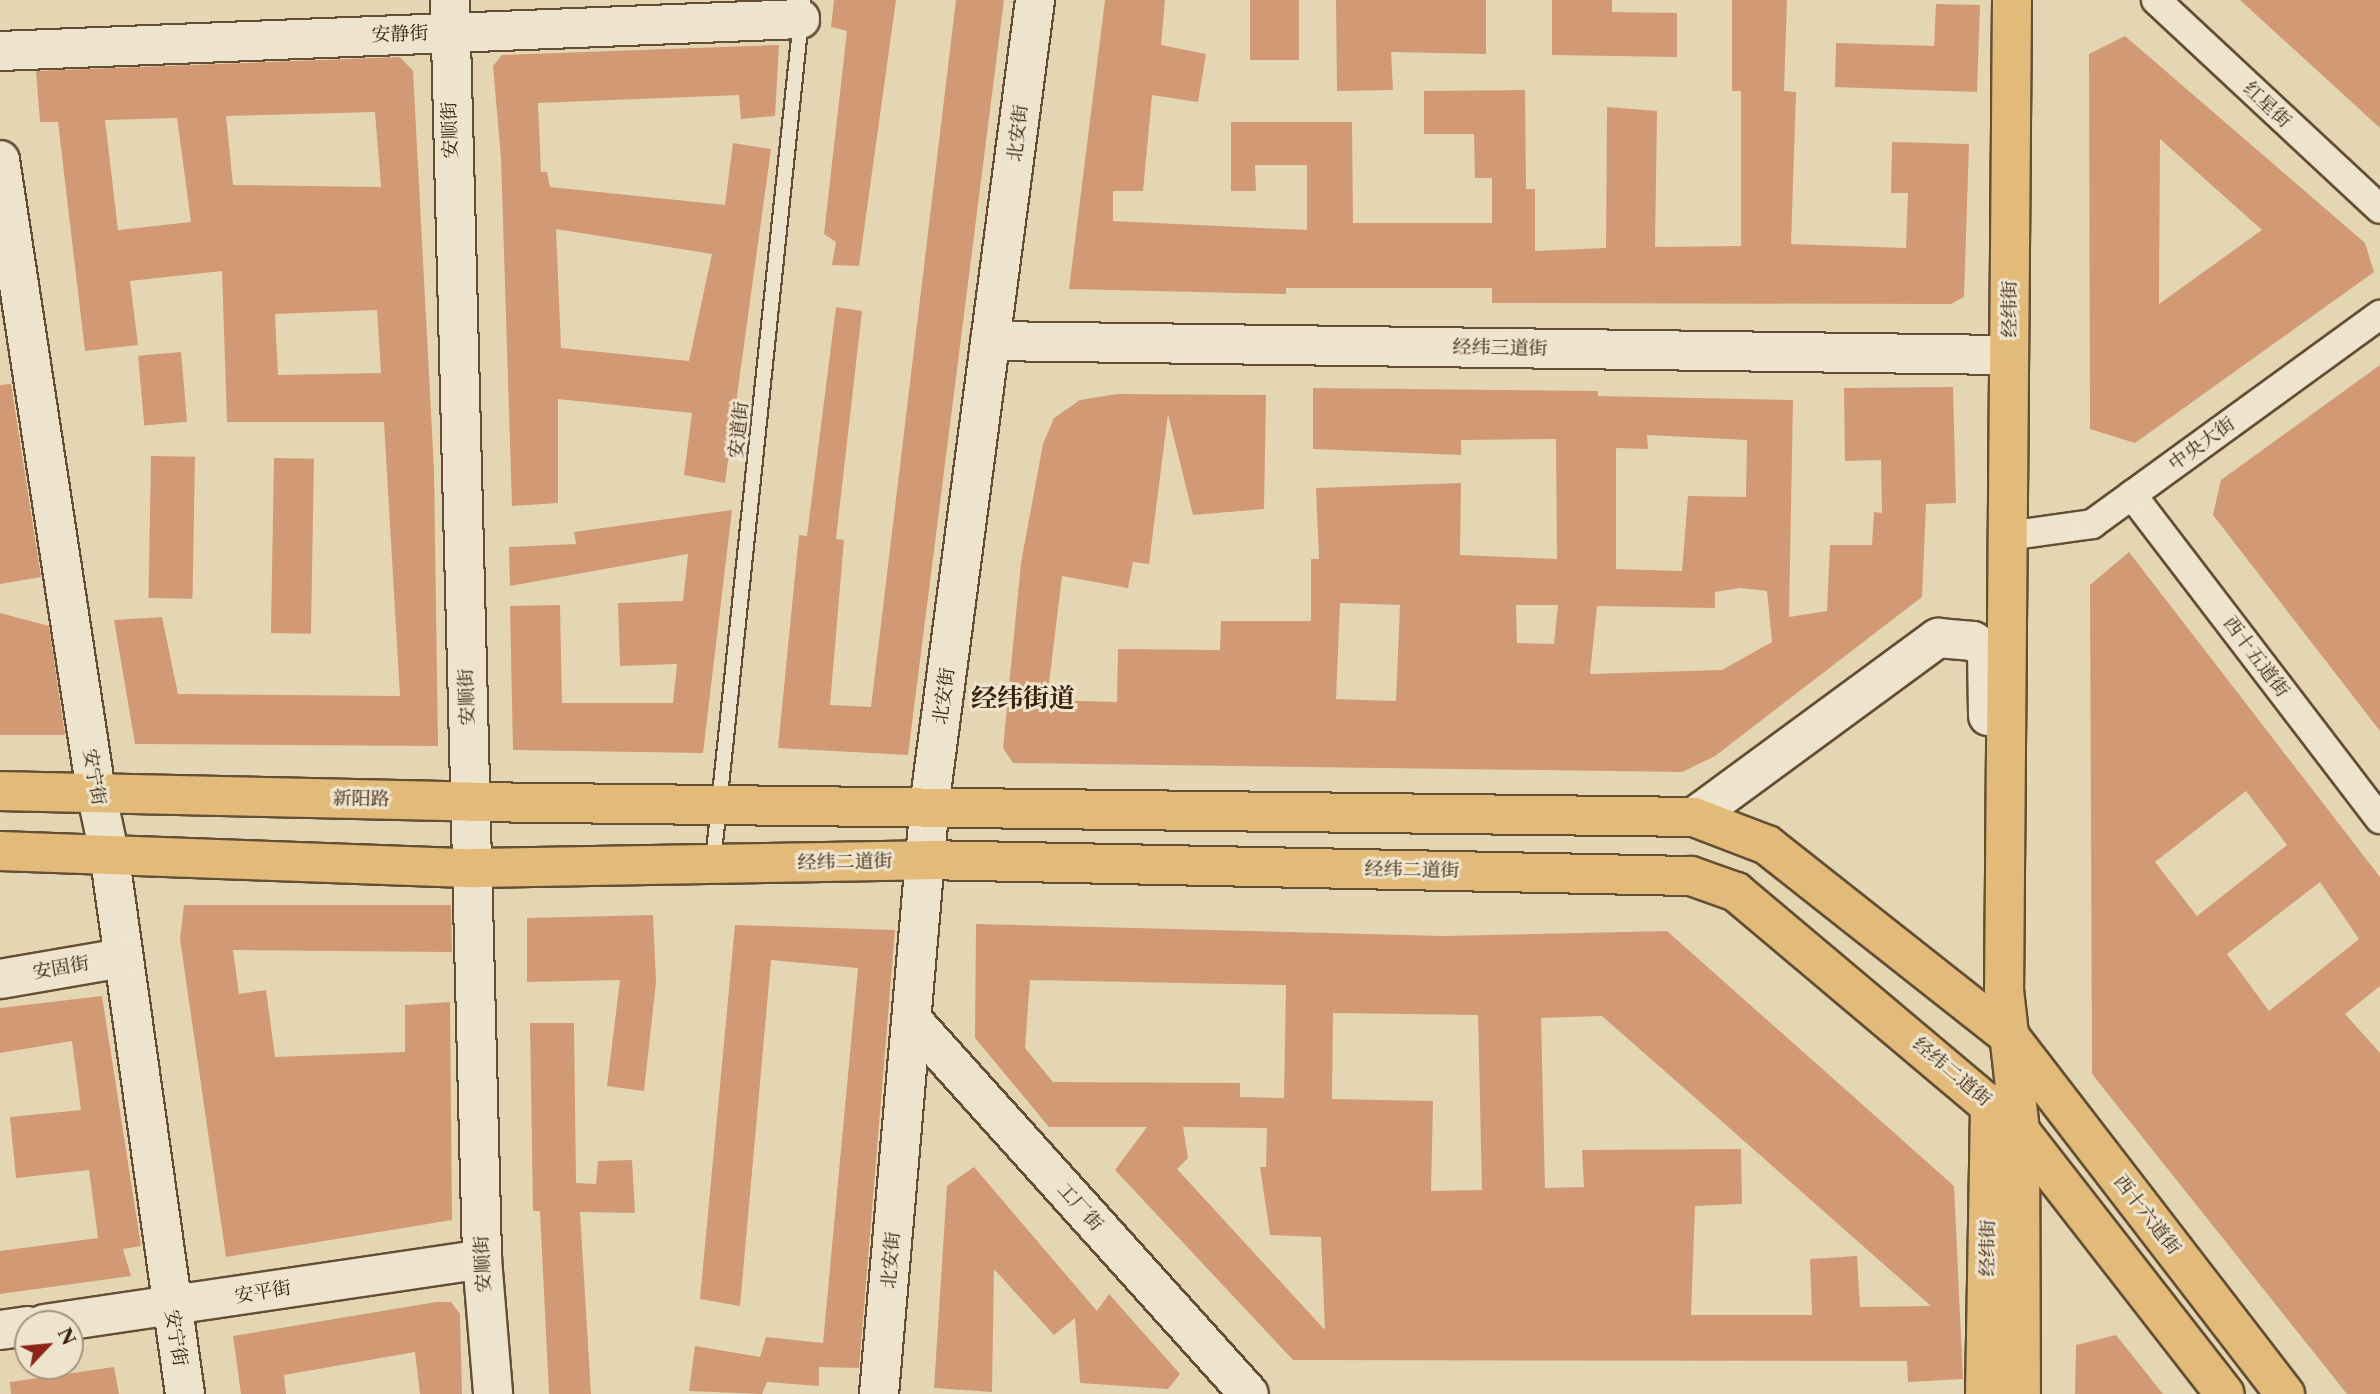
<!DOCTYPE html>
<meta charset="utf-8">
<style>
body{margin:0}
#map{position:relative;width:2380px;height:1394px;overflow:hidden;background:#e5d6b3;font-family:"Libre Caslon Text","Noto Serif SC",serif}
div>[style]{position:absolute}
.building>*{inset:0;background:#d29a74;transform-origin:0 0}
.roads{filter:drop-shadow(2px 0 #644e34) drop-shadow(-2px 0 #644e34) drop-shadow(0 2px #644e34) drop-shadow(0 -2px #644e34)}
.lane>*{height:14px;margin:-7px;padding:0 7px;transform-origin:7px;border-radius:7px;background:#eee4ce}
.street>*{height:28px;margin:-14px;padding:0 14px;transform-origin:14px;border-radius:14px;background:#eee4ce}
.secondary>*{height:38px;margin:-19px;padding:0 19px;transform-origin:19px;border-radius:19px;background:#eee4ce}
.primary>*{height:38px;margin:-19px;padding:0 19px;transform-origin:19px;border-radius:19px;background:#e2bb7a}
.highway>*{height:38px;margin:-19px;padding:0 19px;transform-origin:19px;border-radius:19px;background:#e2bb7a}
span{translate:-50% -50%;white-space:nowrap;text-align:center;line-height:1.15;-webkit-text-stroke:6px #eee4ce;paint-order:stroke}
.street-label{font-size:19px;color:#392109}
.district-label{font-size:26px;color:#392109;font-weight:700}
.north{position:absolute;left:14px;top:1310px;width:70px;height:70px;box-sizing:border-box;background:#eee4ce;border:2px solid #a6967f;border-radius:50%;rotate:64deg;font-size:19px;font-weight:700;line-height:28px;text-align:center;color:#392109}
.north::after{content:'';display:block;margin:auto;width:24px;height:32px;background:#8f2418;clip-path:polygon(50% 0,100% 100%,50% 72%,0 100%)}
</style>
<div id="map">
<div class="building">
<div style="clip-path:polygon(834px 0,896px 0,859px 266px,832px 265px,836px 242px,824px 234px,847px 31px,831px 27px)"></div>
<div style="clip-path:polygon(956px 0,1004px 0,908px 755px,778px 748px,799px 535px,807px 536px,836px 307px,862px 311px,836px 539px,844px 540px,830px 705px,871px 707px)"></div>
<div style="clip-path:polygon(1105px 0,1165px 0,1161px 45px,1206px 54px,1198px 102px,1152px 95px,1143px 191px,1113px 191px,1113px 221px,1307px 230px,1307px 165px,1255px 165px,1256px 191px,1231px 191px,1231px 122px,1352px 122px,1353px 223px,1492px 223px,1492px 178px,1475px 178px,1474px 134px,1424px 134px,1424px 91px,1525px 90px,1526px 189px,1535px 189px,1535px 251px,1606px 248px,1607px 107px,1657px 111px,1655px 247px,1741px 246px,1741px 91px,1732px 91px,1732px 0,1787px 0,1784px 91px,1796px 92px,1791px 244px,1906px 248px,1908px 193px,1891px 193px,1892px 142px,1969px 144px,1964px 297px,1951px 304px,1492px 303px,1492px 288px,1286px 288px,1286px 294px,1069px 289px)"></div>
<div style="left:1250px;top:0;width:49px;height:60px"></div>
<div style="clip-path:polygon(1336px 0,1486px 0,1486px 54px,1391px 52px,1393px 90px,1337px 91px)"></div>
<div style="clip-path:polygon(1552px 0,1612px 0,1612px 12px,1677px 13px,1677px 57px,1552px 55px)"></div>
<div style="clip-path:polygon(2240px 0,2380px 0,2380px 128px)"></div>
<div style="clip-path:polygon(1936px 4px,1980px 5px,1977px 92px,1835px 87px,1836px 43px,1934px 46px)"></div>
<div style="clip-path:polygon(evenodd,2125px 36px,2365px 243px,2374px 272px,2135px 443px,2090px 429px,2089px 54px,2125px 36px,2160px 139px,2262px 230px,2159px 304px,2160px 139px)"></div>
<div style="clip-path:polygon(evenodd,779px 45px,775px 116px,741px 119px,739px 95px,538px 103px,541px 172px,547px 172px,550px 187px,725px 205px,733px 143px,771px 149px,725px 483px,684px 475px,692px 413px,558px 399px,558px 503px,512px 506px,501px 158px,493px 66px,502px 55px,779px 45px,556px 229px,712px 254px,689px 361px,561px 348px,556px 229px)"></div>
<div style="clip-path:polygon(evenodd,400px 57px,413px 71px,434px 469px,438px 746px,135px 744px,114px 620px,162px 617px,178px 694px,400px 696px,384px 422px,227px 422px,222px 271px,130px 281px,138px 345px,85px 351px,58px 122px,40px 122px,36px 71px,400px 57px,375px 112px,381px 187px,233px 185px,226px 116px,375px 112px,400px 57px,177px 118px,191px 222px,118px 230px,105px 120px,177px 118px,400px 57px,377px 310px,381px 373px,278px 375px,275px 314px,377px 310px)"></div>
<div style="left:181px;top:352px;width:70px;height:43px;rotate:85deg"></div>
<div style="clip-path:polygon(2380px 365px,2380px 731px,2213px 515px,2221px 480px)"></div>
<div style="clip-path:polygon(11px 384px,41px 577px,0 584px,0 385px)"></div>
<div style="clip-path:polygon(evenodd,1953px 387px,1956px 503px,1926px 504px,1922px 597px,1715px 756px,1682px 772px,1013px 763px,1003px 748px,1021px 563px,1043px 444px,1054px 418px,1080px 400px,1117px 394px,1266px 395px,1264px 509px,1193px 515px,1168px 414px,1149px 564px,1133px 562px,1128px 588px,1062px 576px,1047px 700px,1117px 702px,1118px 649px,1220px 650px,1221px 621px,1311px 621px,1311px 559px,1319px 559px,1316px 488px,1461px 483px,1460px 555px,1557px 559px,1556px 439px,1461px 440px,1461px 455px,1313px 449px,1313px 388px,1598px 391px,1598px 396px,1793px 400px,1789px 617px,1827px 611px,1830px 545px,1872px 545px,1874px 512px,1882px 513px,1881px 460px,1845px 461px,1844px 388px,1953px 387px,1647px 435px,1747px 440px,1746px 497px,1688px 496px,1682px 571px,1616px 569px,1616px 448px,1648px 449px,1647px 435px,1953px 387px,1740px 588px,1767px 591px,1772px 642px,1722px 670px,1590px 674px,1597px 606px,1715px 608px,1715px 592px,1740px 588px,1953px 387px,1340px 603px,1400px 605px,1396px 701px,1336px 699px,1340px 603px,1953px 387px,1516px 605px,1558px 605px,1554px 644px,1517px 643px,1516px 605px)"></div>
<div style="left:151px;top:456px;width:44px;height:142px;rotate:1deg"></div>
<div style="left:274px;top:458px;width:40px;height:175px;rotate:1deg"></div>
<div style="clip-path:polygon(732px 510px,703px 753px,513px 750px,510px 606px,560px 605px,562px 703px,673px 703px,677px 664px,620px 666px,618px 603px,683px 601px,688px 554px,510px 586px,509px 547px,576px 544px,574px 532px)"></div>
<div style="clip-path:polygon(evenodd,2129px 552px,2380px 877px,2380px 986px,2345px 1014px,2380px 1053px,2380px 1394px,2347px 1394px,2092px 1074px,2090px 585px,2129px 552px,2246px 791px,2287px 845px,2197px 916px,2155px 862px,2246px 791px,2129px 552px,2320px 882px,2359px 939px,2269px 1011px,2227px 954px,2320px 882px)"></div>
<div style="clip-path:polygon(0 613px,49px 626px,65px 735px,0 735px)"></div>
<div style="clip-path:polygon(184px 905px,451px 905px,452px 952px,233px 950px,239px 994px,266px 990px,275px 1057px,405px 1052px,405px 1005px,450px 1002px,452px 1220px,226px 1257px,180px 939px)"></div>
<div style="clip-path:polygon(653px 915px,656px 982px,644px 1091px,607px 1086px,620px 980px,527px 982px,527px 918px)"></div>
<div style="clip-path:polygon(evenodd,976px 924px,1444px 936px,1667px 931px,1954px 1186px,1963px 1379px,1908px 1382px,1907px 1361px,1293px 1360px,1115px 1170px,1147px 1127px,1049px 1127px,975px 1038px,976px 924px,1030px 980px,1286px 985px,1284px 1098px,1240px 1097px,1240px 1083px,1053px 1082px,1025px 1048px,1030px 980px,976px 924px,1333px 1013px,1478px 1015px,1482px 1190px,1431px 1191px,1433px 1101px,1332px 1099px,1333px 1013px,976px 924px,1602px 1016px,1726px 1125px,1931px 1306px,1860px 1307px,1857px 1256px,1810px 1259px,1812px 1315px,1691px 1315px,1695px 1206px,1742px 1204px,1741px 1149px,1582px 1150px,1584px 1187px,1545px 1188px,1541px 1018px,1602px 1016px,976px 924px,1183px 1127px,1267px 1128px,1266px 1167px,1260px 1167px,1270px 1235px,1321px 1237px,1325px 1330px,1177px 1169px,1188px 1158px,1183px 1127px)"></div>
<div style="clip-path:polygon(735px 925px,895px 930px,859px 1368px,819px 1367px,819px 1386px,767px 1382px,762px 1394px,689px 1391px,695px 1346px,760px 1357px,766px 1337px,823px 1343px,858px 968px,771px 960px,740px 1306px,700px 1299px)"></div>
<div style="clip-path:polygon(102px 996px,141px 1246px,123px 1249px,131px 1276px,0 1294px,0 1251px,98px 1238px,89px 1170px,16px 1178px,10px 1117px,81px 1110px,72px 1041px,0 1053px,0 1008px)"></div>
<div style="clip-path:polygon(530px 1023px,574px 1023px,576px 1183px,596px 1184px,598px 1161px,632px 1160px,635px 1213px,580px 1212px,591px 1394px,549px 1394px,540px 1211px,533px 1211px)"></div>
<div style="clip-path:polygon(974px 1167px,1097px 1311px,1109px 1294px,1180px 1374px,1168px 1389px,1080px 1383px,1075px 1318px,1054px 1335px,994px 1269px,992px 1392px,934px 1388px,947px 1186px)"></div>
<div style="clip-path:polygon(436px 1302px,451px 1302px,460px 1314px,462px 1394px,420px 1394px,415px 1352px,284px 1375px,286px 1394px,241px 1394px,233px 1336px)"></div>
<div style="clip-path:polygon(2116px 1335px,2163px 1394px,2075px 1394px,2076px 1345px)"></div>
<div style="clip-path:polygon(114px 1367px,119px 1394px,11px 1394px,10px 1382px)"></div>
</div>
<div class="roads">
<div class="lane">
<div style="left:713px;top:862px;width:867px;rotate:-84.04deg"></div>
</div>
<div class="street">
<div style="left:2156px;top:0;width:306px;rotate:43deg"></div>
<div style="left:2132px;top:495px;width:408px;rotate:52.6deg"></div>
<div style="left:2008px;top:536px;width:85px;rotate:-8.1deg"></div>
<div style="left:2092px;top:524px;width:356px;rotate:-36deg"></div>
</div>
<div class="secondary">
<div style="left:450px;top:0;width:1259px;rotate:88.54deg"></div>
<div style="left:482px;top:1259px;width:135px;rotate:85.3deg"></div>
<div style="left:0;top:51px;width:801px;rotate:-2.29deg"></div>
<div style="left:0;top:160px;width:639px;rotate:81.36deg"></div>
<div style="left:96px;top:792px;width:61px;rotate:77.8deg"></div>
<div style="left:109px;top:852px;width:547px;rotate:82.02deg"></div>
<div style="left:990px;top:341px;width:1019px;rotate:0.79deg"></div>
<div style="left:1694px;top:817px;width:303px;rotate:-36.3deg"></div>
<div style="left:1938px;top:638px;width:35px;rotate:5deg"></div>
<div style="left:1973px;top:641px;width:17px;rotate:33deg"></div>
<div style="left:1987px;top:650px;width:66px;rotate:89.1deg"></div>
<div style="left:0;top:979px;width:124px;rotate:-9.8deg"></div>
<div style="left:912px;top:1020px;width:503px;rotate:47.98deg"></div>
<div style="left:44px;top:1324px;width:443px;rotate:-8.4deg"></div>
<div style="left:0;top:1330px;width:28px;rotate:-8deg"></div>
<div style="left:879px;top:1394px;width:596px;rotate:-85.09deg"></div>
<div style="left:930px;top:800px;width:807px;rotate:-82.52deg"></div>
</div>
<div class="primary">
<div style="left:2012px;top:0;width:990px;rotate:90.46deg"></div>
<div style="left:2004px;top:990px;width:142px;rotate:83.5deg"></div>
<div style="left:2020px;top:1131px;width:263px;rotate:89.8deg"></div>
<div style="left:1985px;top:1394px;width:291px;rotate:-89deg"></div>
</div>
<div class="highway">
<div style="left:0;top:791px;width:470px;rotate:1.3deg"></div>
<div style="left:470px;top:802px;width:1224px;rotate:0.7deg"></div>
<div style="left:1694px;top:817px;width:78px;rotate:21deg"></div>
<div style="left:1767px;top:845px;width:310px;rotate:38.3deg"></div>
<div style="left:2010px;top:1037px;width:451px;rotate:52.4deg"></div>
<div style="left:0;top:851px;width:474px;rotate:2.1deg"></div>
<div style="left:474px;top:868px;width:451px;rotate:-1deg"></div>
<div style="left:925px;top:860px;width:766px;rotate:1.2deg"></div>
<div style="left:1691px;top:876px;width:48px;rotate:19.6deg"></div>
<div style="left:1736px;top:892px;width:371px;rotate:40.1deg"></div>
<div style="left:2020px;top:1131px;width:333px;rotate:52.1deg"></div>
</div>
</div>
<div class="street-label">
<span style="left:400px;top:34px;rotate:-2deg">安静街</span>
<span style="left:2267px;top:105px;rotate:43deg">红星街</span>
<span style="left:450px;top:130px;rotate:-92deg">安顺街</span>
<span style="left:1018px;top:133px;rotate:-83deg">北安街</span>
<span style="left:2010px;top:309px;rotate:-90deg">经纬街</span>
<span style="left:1500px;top:348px;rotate:1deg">经纬三道街</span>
<span style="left:739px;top:430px;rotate:-84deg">安道街</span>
<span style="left:2202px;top:444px;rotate:-36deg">中央大街</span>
<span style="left:2256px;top:657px;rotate:53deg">西十五道街</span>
<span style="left:944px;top:696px;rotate:-82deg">北安街</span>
<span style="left:467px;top:697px;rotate:-92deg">安顺街</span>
<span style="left:94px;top:777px;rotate:80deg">安宁街</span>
<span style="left:361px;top:799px;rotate:1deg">新阳路</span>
<span style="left:845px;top:862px;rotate:-1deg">经纬二道街</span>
<span style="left:1412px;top:870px;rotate:1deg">经纬二道街</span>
<span style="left:61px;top:968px;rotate:-10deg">安固街</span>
<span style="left:1952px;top:1072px;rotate:40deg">经纬二道街</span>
<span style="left:1080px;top:1207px;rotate:48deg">工厂街</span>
<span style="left:2147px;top:1215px;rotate:52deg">西十六道街</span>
<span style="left:1988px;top:1248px;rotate:-89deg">经纬街</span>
<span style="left:891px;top:1260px;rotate:-85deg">北安街</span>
<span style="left:483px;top:1264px;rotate:-93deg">安顺街</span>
<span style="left:263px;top:1292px;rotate:-9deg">安平街</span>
<span style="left:176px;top:1338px;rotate:81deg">安宁街</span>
</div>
<div class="district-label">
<span style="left:1023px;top:699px">经纬街道</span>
</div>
<div class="north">N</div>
</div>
